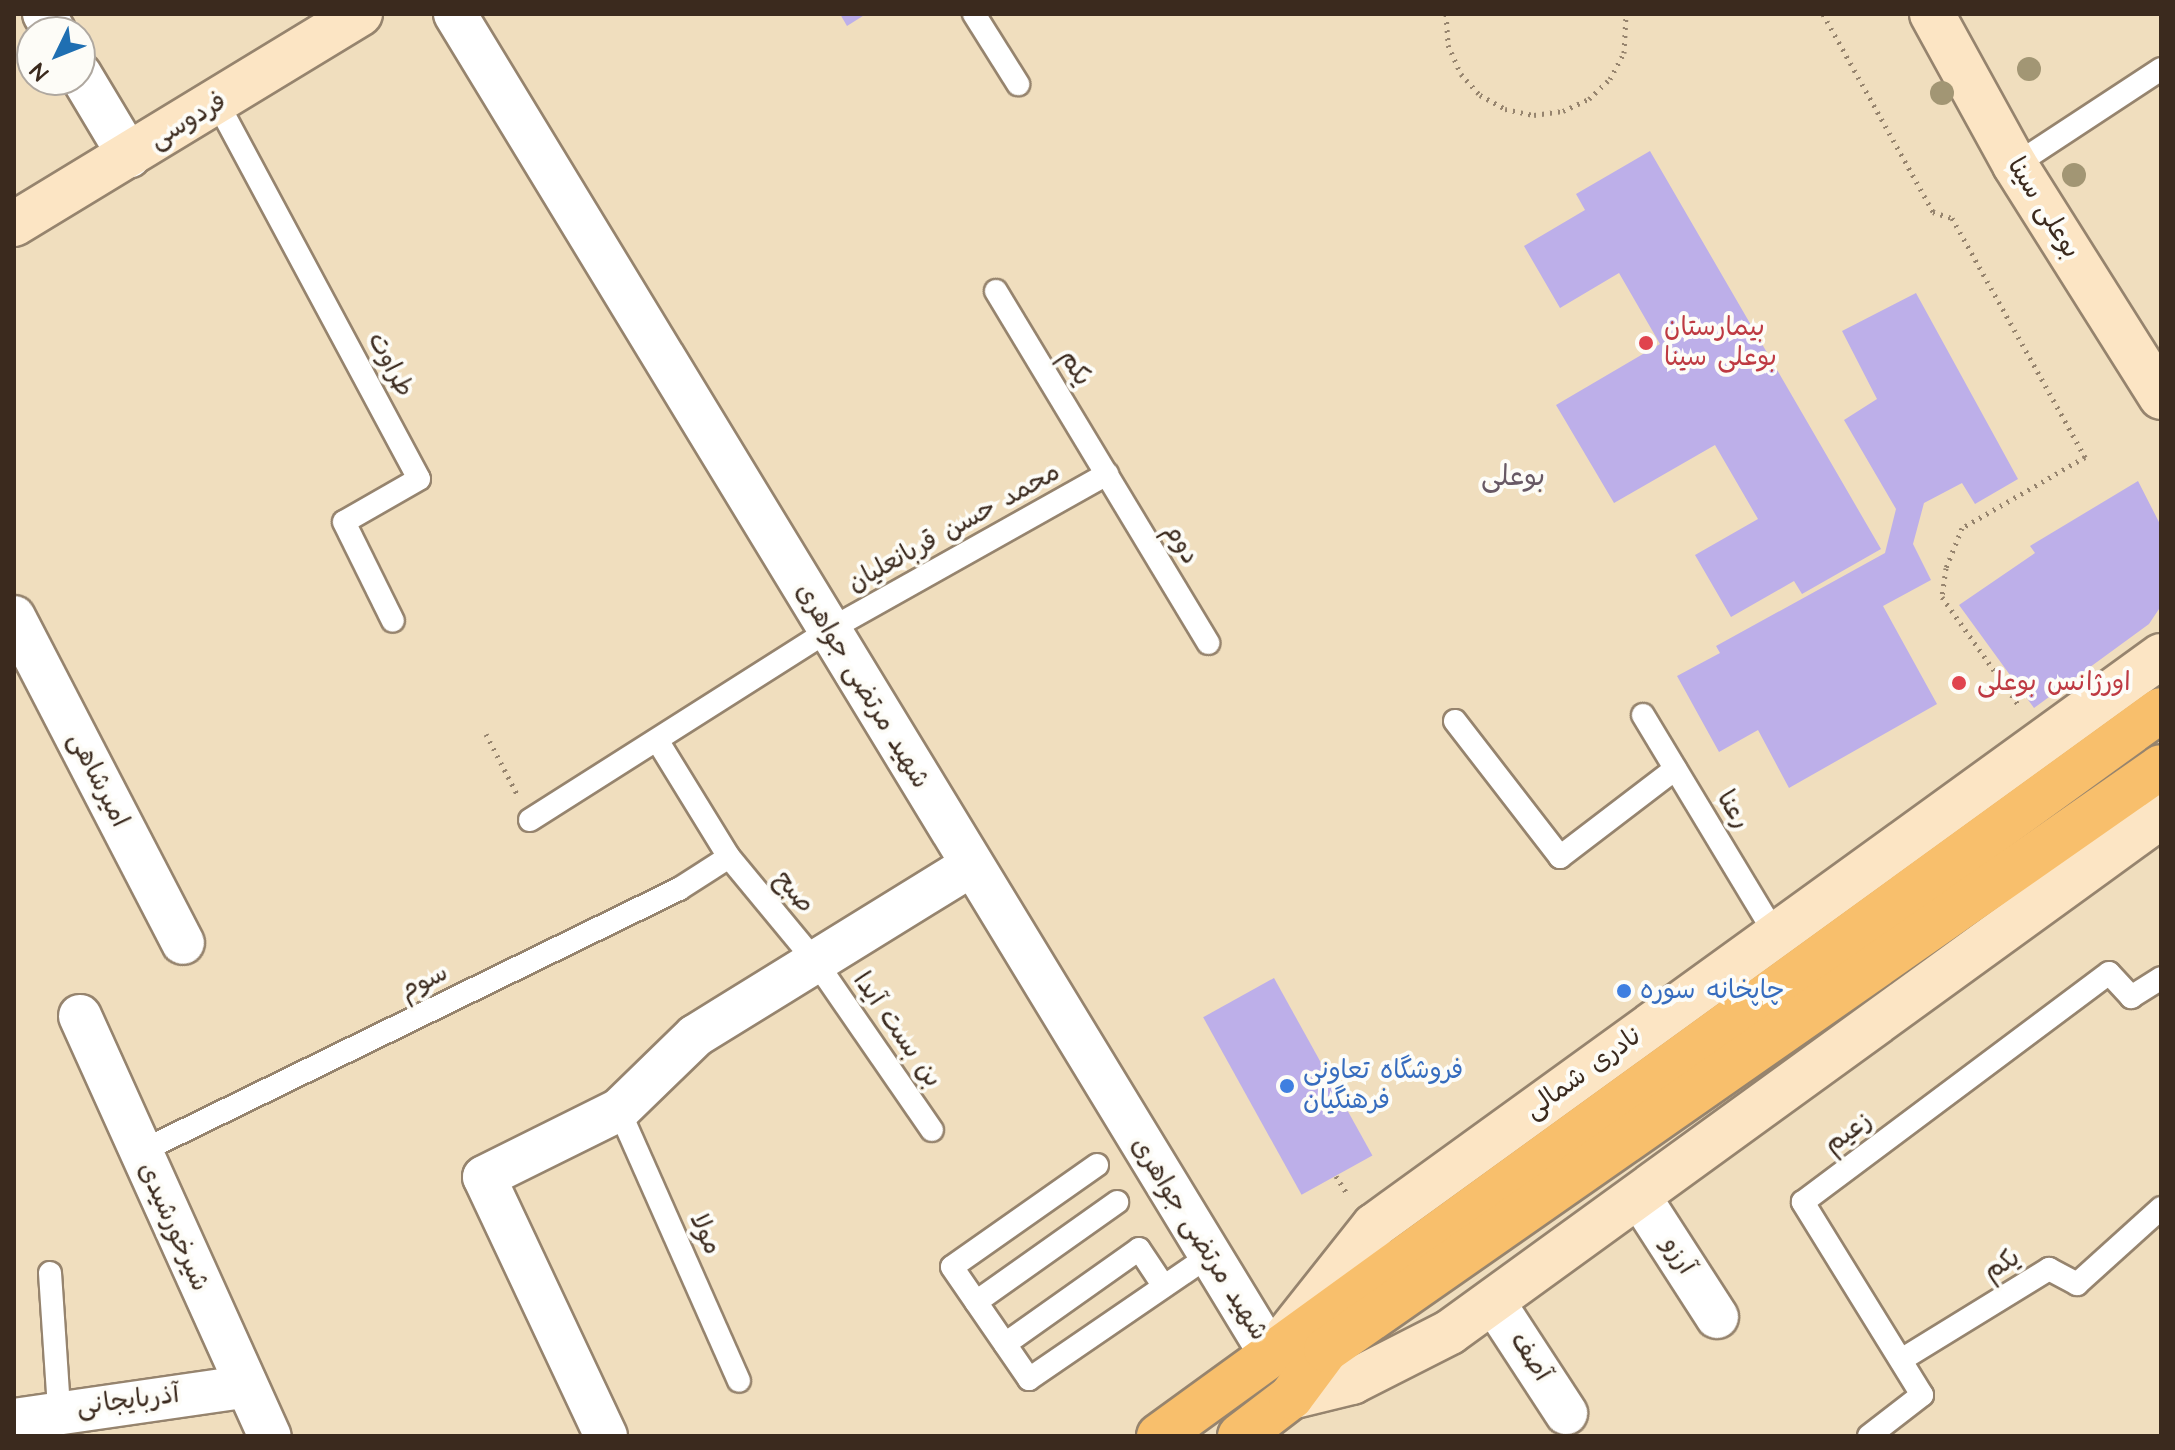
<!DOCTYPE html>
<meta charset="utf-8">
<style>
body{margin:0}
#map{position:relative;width:2175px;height:1450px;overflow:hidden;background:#f0debe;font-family:"Architects Daughter","Playpen Sans Arabic",sans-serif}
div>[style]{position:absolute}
.building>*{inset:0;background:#bdafe9;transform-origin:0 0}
.path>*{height:5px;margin-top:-2.5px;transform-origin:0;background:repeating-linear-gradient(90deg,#96846e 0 2px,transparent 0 8px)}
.roads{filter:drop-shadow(2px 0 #96846e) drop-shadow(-2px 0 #96846e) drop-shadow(0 2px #96846e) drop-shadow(0 -2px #96846e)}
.lane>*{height:22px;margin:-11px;padding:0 11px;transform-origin:11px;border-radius:11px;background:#fff}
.street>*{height:42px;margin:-21px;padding:0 21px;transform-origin:21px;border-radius:21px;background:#fff}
.secondary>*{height:44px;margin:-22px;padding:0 22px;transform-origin:22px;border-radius:22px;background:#fce5c4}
.primary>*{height:44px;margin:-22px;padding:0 22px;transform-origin:22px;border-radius:22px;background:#f8bf6c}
.trees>*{width:24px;height:24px;margin:-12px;border-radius:50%;background:#a29674}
.dots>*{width:22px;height:22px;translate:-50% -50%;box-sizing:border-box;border:4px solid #fdfcf7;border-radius:50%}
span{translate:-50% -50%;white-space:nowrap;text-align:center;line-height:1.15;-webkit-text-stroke:8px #fdfcf7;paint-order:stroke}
.street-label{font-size:26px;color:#3b2a1e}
.health-label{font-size:26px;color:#be3a42}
.left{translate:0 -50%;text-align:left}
.shop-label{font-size:26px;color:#366cbe}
.neighbourhood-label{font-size:28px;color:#685965}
.frame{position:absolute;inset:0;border:16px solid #3b2a1e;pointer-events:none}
.north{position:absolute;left:16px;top:16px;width:80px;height:80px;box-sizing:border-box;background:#fdfcf7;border:2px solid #afa8a0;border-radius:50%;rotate:227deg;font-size:22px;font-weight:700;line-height:32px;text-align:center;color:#3b2a1e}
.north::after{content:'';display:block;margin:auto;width:28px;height:36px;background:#1f6fb2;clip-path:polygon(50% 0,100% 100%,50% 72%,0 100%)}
</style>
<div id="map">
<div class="building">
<div style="clip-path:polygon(840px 14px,866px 14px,847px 26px)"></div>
<div style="clip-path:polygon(1650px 151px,1881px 549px,1802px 594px,1794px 581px,1731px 617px,1695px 555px,1758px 519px,1715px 445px,1614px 503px,1556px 405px,1660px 344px,1619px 273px,1560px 308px,1524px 246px,1585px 210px,1576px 194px)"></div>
<div style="clip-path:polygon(1916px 293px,2018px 479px,1975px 504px,1962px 483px,1924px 503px,1913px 544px,1931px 580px,1883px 606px,1937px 704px,1789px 788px,1758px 730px,1719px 752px,1677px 676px,1720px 653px,1716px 646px,1885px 553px,1896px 509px,1844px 420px,1877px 399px,1842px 331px)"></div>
<div style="clip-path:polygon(2138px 481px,2161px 526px,2161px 606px,2149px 624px,2034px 708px,1959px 605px,2035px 553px,2030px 546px)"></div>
<div style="left:1274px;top:978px;width:203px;height:81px;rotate:61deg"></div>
</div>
<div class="path">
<div style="left:1446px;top:14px;width:31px;rotate:86deg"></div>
<div style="left:1448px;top:45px;width:32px;rotate:66deg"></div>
<div style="left:1461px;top:74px;width:28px;rotate:48deg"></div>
<div style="left:1480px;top:95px;width:29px;rotate:29deg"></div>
<div style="left:1505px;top:109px;width:30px;rotate:12deg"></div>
<div style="left:1534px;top:115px;width:29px;rotate:-8deg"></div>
<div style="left:1563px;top:111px;width:29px;rotate:-25deg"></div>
<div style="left:1589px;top:99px;width:29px;rotate:-44deg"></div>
<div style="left:1610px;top:79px;width:30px;rotate:-62deg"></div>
<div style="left:1624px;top:53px;width:39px;rotate:-87deg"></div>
<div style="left:1823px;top:14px;width:227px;rotate:60.9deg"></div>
<div style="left:1933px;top:212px;width:20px;rotate:18deg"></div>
<div style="left:1952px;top:218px;width:274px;rotate:60.9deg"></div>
<div style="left:2085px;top:457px;width:142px;rotate:150deg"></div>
<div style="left:1962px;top:528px;width:43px;rotate:111.8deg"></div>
<div style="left:1946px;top:568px;width:29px;rotate:98deg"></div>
<div style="left:1942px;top:597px;width:135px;rotate:54.7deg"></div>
<div style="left:486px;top:734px;width:68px;rotate:62.7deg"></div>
<div style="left:1336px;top:1176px;width:22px;rotate:58deg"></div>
</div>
<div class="roads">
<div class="lane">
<div style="left:974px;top:14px;width:83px;rotate:57.8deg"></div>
<div style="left:218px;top:104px;width:425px;rotate:61.8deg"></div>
<div style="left:419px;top:479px;width:86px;rotate:150.2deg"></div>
<div style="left:344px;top:522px;width:110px;rotate:63.7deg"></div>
<div style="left:2015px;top:165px;width:175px;rotate:-33.3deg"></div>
<div style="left:996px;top:291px;width:411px;rotate:58.9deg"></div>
<div style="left:1643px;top:715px;width:256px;rotate:58.9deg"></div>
<div style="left:1455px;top:721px;width:172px;rotate:52.3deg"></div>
<div style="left:1560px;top:857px;width:145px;rotate:-37.4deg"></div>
<div style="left:657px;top:740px;width:137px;rotate:58.4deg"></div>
<div style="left:729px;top:857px;width:136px;rotate:50.4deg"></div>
<div style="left:816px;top:962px;width:204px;rotate:55.4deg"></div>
<div style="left:530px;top:820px;width:354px;rotate:-32.4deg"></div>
<div style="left:829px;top:630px;width:319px;rotate:-29.3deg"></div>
<div style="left:619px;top:1110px;width:296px;rotate:66.1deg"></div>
<div style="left:140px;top:1152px;width:600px;rotate:-26.01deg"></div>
<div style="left:679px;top:889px;width:59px;rotate:-32.6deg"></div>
<div style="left:1097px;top:1165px;width:177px;rotate:144.9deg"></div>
<div style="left:952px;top:1267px;width:136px;rotate:55.5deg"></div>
<div style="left:1029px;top:1379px;width:219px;rotate:-34.4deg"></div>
<div style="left:50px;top:1273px;width:137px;rotate:86.2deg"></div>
<div style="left:976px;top:1302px;width:173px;rotate:-35.3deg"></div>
<div style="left:1005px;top:1344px;width:164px;rotate:-35.3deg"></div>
<div style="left:1139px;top:1249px;width:43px;rotate:56.3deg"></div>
<div style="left:1901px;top:1360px;width:174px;rotate:-31.6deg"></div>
<div style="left:2049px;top:1269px;width:32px;rotate:28deg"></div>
<div style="left:2077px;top:1284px;width:113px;rotate:-42.1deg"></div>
<div style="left:1869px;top:1436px;width:67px;rotate:-37.7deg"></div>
<div style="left:1922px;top:1395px;width:227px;rotate:-121.7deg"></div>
<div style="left:1803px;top:1202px;width:382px;rotate:-36.8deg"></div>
<div style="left:2109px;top:973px;width:33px;rotate:47deg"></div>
<div style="left:2131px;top:997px;width:36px;rotate:-32deg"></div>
</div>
<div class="street">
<div style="left:44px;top:14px;width:21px;rotate:59deg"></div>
<div style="left:455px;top:14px;width:1570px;rotate:58.68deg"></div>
<div style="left:80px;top:74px;width:96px;rotate:59.1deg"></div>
<div style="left:14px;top:617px;width:367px;rotate:62.6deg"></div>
<div style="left:80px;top:1016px;width:461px;rotate:65.7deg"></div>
<div style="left:1639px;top:1196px;width:144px;rotate:57.2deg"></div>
<div style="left:1493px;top:1301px;width:134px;rotate:56.9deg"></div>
<div style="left:14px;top:1420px;width:231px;rotate:-8.2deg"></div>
<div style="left:606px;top:1436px;width:286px;rotate:-115.2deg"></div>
<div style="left:484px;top:1177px;width:151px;rotate:-26.4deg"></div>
<div style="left:619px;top:1110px;width:106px;rotate:-44.2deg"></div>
<div style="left:695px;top:1036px;width:323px;rotate:-31.7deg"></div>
</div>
<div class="secondary">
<div style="left:1932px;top:14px;width:172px;rotate:61.2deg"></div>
<div style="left:2015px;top:165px;width:274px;rotate:57.8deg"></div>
<div style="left:14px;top:224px;width:405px;rotate:-31.3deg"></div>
<div style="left:1286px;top:1337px;width:142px;rotate:-51.6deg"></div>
<div style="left:1374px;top:1226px;width:972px;rotate:-35.91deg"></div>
<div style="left:1291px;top:1397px;width:63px;rotate:-13.8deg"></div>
<div style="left:1352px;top:1382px;width:110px;rotate:-27deg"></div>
<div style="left:1450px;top:1332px;width:879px;rotate:-35.97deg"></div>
</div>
<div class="primary">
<div style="left:1159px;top:1436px;width:1237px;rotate:-35.93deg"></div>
<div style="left:1240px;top:1436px;width:64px;rotate:-37.4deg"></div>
<div style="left:1291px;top:1397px;width:59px;rotate:-53.3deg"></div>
<div style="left:1326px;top:1350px;width:1018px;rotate:-34.92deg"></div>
</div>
</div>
<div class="trees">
<div style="left:2029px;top:69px"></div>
<div style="left:1942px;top:93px"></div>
<div style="left:2074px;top:175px"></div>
</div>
<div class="dots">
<div style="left:1646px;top:343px;background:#e0444e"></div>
<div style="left:1959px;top:683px;background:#e0444e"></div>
<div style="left:1624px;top:991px;background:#3f7fe0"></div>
<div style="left:1287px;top:1086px;background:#3f7fe0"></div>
</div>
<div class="street-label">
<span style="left:188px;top:121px;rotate:-31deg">فردوسی</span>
<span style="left:2043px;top:208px;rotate:58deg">بوعلی سینا</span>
<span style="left:390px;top:365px;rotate:62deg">طراوت</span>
<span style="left:1075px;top:368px;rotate:59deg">یکم</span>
<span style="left:954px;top:528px;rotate:-29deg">محمد حسن قربانعلیان</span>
<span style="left:1181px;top:544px;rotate:59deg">دوم</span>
<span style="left:862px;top:686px;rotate:59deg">شهید مرتضی جواهری</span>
<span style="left:98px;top:780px;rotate:63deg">امیرشاهی</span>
<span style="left:1733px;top:810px;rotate:59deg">رعنا</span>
<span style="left:794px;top:892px;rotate:50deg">صبح</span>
<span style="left:424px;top:982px;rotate:-26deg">سوم</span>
<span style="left:897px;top:1030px;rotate:55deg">بن بست آیدا</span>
<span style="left:1584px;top:1073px;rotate:-36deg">نادری شمالی</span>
<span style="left:1848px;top:1133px;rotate:-37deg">زعیم</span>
<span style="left:173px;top:1227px;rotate:66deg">شیرخورشیدی</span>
<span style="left:705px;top:1234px;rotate:66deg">مولا</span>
<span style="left:1199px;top:1239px;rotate:58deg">شهید مرتضی جواهری</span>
<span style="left:1678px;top:1256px;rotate:57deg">آرزو</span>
<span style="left:2002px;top:1265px;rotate:-31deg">یکم</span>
<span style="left:1530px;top:1357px;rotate:57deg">آصف</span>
<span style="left:128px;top:1401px;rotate:-7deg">آذربایجانی</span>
</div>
<div class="health-label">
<span class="left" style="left:1664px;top:343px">بیمارستان<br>بوعلی سینا</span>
<span class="left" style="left:1977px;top:683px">اورژانس بوعلی</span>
</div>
<div class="shop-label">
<span class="left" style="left:1640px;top:991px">چاپخانه سوره</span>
<span class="left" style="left:1303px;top:1086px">فروشگاه تعاونی<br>فرهنگیان</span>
</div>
<div class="neighbourhood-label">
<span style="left:1513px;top:477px">بوعلی</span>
</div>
<div class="frame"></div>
<div class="north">N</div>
</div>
